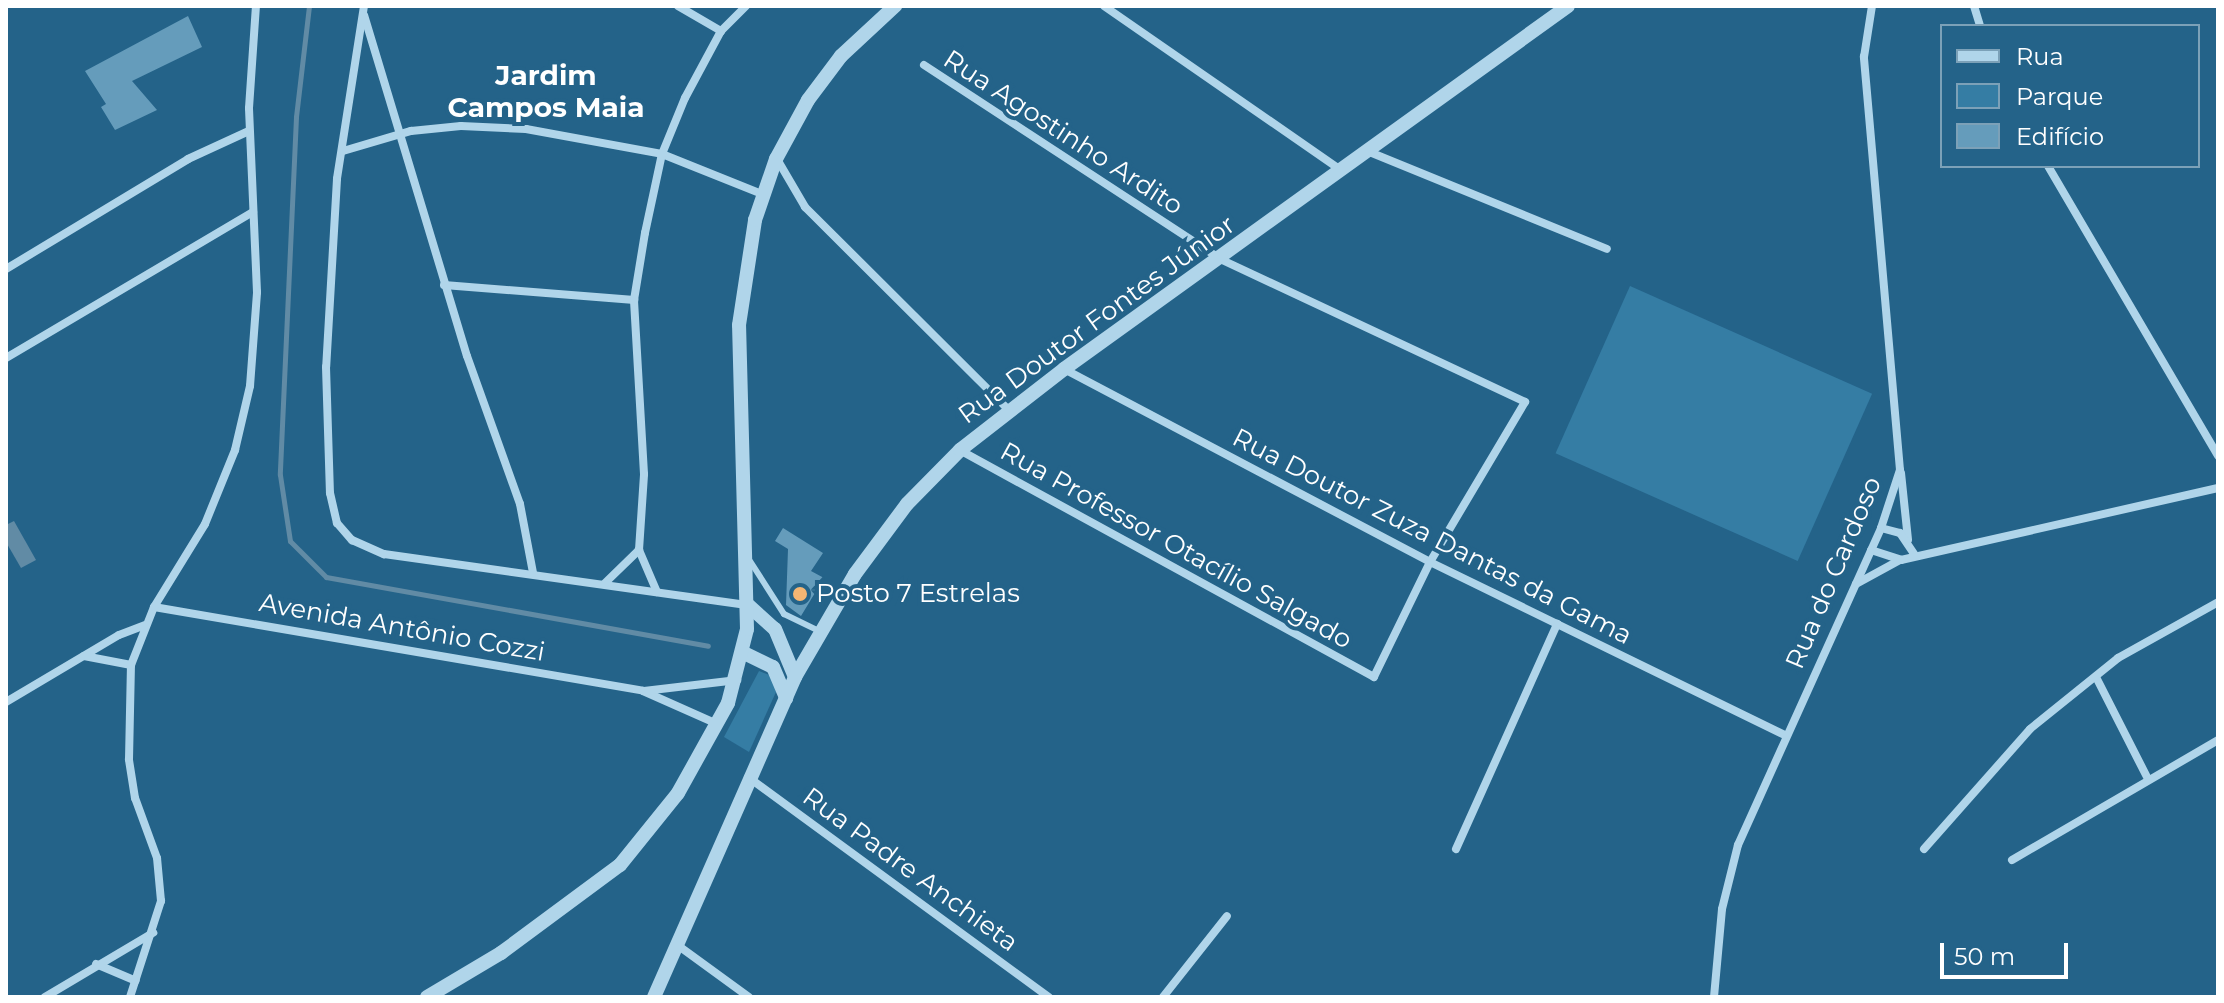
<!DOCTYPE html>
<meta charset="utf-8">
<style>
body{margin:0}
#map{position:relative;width:2224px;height:1003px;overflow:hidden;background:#246389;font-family:Montserrat,sans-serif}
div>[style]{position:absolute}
.green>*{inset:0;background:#357da4;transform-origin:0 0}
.water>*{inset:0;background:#618ba5}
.stream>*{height:5px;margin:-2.5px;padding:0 2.5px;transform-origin:2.5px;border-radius:2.5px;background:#618ba5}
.building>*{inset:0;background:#659cbb}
.service>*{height:6px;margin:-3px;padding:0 3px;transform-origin:3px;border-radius:3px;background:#b0d5ea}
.minor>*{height:8px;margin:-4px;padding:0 4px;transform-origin:4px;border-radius:4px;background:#b0d5ea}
.tertiary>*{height:14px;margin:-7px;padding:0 7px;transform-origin:7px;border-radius:7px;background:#b0d5ea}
.dots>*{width:22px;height:22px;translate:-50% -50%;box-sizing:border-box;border:4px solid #246389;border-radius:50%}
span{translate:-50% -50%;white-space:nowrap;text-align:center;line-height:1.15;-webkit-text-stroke:8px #246389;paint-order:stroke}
.street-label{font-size:26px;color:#fff}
.poi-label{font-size:26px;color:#fff}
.left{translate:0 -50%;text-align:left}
.neighbourhood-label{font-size:28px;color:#fff;font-weight:700}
.frame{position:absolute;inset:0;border:8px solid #fff;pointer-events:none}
.legend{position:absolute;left:1940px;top:24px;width:260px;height:144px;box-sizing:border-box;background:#246389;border:2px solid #7ca1b8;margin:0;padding:10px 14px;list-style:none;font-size:24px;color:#fff}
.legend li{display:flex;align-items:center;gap:16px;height:40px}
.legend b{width:40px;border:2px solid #7ca1b8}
.scale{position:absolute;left:1940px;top:943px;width:128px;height:36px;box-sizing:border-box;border:4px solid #fff;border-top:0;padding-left:10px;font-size:24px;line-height:28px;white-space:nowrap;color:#fff;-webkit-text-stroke:6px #246389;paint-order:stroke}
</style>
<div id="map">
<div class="green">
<div style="left:1630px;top:286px;width:265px;height:183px;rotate:24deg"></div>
<div style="clip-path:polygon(759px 671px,772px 676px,776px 692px,749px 752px,724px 737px)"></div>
</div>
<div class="water">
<div style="clip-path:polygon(14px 521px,36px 560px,21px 568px,6px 542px,6px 525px)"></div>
</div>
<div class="stream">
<div style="left:309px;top:6px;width:112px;rotate:96.7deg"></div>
<div style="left:296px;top:117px;width:358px;rotate:92.6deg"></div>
<div style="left:280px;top:475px;width:67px;rotate:81.4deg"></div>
<div style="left:290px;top:541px;width:51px;rotate:45deg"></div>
<div style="left:326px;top:577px;width:388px;rotate:10.2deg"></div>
</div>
<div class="building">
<div style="clip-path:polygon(188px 16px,202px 47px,132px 81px,157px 110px,115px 130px,101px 107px,106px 104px,85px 71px)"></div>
<div style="clip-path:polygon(783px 528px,823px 553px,811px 571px,824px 578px,801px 616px,786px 605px,788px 549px,775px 541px)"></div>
</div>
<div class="service">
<div style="left:750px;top:561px;width:63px;rotate:57.3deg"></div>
<div style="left:784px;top:614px;width:41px;rotate:25.9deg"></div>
</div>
<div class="minor">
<div style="left:364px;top:6px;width:175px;rotate:98.9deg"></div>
<div style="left:337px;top:179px;width:188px;rotate:93.3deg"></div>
<div style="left:326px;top:367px;width:126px;rotate:88.2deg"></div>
<div style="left:330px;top:493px;width:31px;rotate:77deg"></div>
<div style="left:337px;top:523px;width:23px;rotate:49deg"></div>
<div style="left:352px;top:540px;width:35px;rotate:24deg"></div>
<div style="left:384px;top:554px;width:368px;rotate:8deg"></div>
<div style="left:678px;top:6px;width:50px;rotate:30.2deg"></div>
<div style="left:1104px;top:6px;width:288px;rotate:34.7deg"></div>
<div style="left:1974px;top:6px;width:21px;rotate:73deg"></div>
<div style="left:364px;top:15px;width:356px;rotate:73.2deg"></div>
<div style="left:467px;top:356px;width:157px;rotate:70.3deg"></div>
<div style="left:520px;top:504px;width:70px;rotate:79.3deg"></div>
<div style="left:924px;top:65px;width:354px;rotate:33.2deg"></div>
<div style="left:1220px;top:259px;width:337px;rotate:25.1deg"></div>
<div style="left:1525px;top:402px;width:186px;rotate:120.7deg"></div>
<div style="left:1430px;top:562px;width:128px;rotate:116deg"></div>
<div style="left:1374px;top:677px;width:472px;rotate:-151.3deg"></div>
<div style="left:343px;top:151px;width:71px;rotate:-16.4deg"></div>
<div style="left:411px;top:131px;width:50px;rotate:-5.7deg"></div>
<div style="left:461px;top:126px;width:65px;rotate:2.6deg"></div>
<div style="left:526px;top:129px;width:138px;rotate:10.4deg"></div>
<div style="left:662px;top:154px;width:108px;rotate:21.8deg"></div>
<div style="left:1367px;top:151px;width:259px;rotate:22.2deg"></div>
<div style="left:777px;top:159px;width:56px;rotate:59.7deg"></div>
<div style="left:805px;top:207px;width:289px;rotate:44.9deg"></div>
<div style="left:2048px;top:166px;width:336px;rotate:59.6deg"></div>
<div style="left:6px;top:269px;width:213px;rotate:-31.1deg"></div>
<div style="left:188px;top:159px;width:67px;rotate:-24.7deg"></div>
<div style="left:444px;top:285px;width:191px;rotate:4.5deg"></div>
<div style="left:6px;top:358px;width:287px;rotate:-30.6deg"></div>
<div style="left:1064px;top:369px;width:414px;rotate:27.8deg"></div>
<div style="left:1430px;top:562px;width:395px;rotate:26deg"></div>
<div style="left:1901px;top:473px;width:67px;rotate:84deg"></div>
<div style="left:1881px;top:528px;width:20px;rotate:15deg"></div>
<div style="left:1900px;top:533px;width:25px;rotate:56deg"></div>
<div style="left:1871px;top:550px;width:32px;rotate:18deg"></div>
<div style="left:1901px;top:560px;width:325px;rotate:-12.8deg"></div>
<div style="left:604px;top:584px;width:49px;rotate:-44.2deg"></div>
<div style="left:1856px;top:584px;width:50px;rotate:-28.6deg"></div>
<div style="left:657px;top:592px;width:46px;rotate:-113.2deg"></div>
<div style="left:639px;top:550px;width:76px;rotate:-86.2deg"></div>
<div style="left:644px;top:474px;width:174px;rotate:-93.3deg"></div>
<div style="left:634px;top:300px;width:68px;rotate:-80.7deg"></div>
<div style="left:645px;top:233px;width:81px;rotate:-77.9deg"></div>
<div style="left:662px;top:154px;width:61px;rotate:-67.7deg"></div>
<div style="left:685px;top:98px;width:76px;rotate:-61.8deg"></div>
<div style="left:721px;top:31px;width:35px;rotate:-45deg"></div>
<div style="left:154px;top:607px;width:496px;rotate:9.7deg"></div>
<div style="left:643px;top:691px;width:81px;rotate:24deg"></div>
<div style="left:84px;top:656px;width:48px;rotate:10.8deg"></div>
<div style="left:2096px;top:677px;width:112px;rotate:63deg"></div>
<div style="left:644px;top:691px;width:94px;rotate:-6.7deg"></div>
<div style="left:6px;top:702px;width:131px;rotate:-30.7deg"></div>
<div style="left:119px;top:635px;width:28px;rotate:-21deg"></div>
<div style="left:748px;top:777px;width:373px;rotate:36.2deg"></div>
<div style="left:1456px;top:849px;width:247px;rotate:-65.8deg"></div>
<div style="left:1924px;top:849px;width:160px;rotate:-48.5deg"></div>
<div style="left:2030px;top:729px;width:113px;rotate:-38.9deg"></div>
<div style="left:2118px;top:658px;width:115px;rotate:-29.2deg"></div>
<div style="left:2012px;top:860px;width:238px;rotate:-30.2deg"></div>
<div style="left:676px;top:944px;width:90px;rotate:36deg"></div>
<div style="left:96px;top:964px;width:43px;rotate:23deg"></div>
<div style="left:45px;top:997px;width:126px;rotate:-30.7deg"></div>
<div style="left:130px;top:997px;width:101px;rotate:-72.1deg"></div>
<div style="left:161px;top:901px;width:43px;rotate:-95.3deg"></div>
<div style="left:157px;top:858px;width:64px;rotate:-110.1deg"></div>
<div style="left:135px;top:798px;width:39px;rotate:-99deg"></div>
<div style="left:129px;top:759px;width:94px;rotate:-88.8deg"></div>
<div style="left:131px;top:665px;width:62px;rotate:-68.4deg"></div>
<div style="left:154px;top:607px;width:97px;rotate:-58.4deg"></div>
<div style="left:205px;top:524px;width:80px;rotate:-67.9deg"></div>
<div style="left:235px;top:450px;width:66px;rotate:-76.8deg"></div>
<div style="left:250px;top:386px;width:94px;rotate:-85.7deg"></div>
<div style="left:257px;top:292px;width:184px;rotate:-92.5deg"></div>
<div style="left:249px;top:108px;width:102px;rotate:-86.1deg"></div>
<div style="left:1163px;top:997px;width:103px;rotate:-51.7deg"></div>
<div style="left:1714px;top:997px;width:88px;rotate:-84.8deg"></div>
<div style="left:1722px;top:909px;width:66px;rotate:-76deg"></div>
<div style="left:1738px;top:845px;width:348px;rotate:-65.7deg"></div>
<div style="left:1881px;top:528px;width:61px;rotate:-71.9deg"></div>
<div style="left:1900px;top:470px;width:415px;rotate:-95deg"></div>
<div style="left:1864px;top:57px;width:52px;rotate:-81.1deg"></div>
</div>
<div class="tertiary">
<div style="left:748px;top:605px;width:36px;rotate:42deg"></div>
<div style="left:775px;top:629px;width:52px;rotate:67.4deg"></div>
<div style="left:744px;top:653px;width:32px;rotate:26deg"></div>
<div style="left:773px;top:667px;width:34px;rotate:67deg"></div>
<div style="left:427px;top:997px;width:86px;rotate:-30.7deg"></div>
<div style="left:501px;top:953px;width:148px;rotate:-36.5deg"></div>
<div style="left:620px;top:865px;width:92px;rotate:-51.1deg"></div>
<div style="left:678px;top:793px;width:103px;rotate:-60.9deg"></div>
<div style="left:728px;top:703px;width:76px;rotate:-75.6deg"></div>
<div style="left:747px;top:629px;width:304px;rotate:-91.5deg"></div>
<div style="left:739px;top:325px;width:106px;rotate:-81.3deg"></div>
<div style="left:755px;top:220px;width:65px;rotate:-71deg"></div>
<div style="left:776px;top:159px;width:67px;rotate:-61.5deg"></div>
<div style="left:808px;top:100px;width:55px;rotate:-53.1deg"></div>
<div style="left:841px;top:56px;width:74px;rotate:-42.8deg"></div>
<div style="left:654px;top:997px;width:350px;rotate:-66.2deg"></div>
<div style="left:795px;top:677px;width:119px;rotate:-59.8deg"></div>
<div style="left:855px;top:574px;width:87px;rotate:-53.4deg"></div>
<div style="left:907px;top:504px;width:76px;rotate:-45.5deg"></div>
<div style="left:960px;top:450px;width:132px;rotate:-37.9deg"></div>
<div style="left:1064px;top:369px;width:621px;rotate:-35.76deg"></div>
</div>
<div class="dots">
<div style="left:800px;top:594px;background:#f5b673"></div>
</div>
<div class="street-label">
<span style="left:1063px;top:133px;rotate:33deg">Rua Agostinho Ardito</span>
<span style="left:1097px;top:320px;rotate:-36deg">Rua Doutor Fontes Júnior</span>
<span style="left:1432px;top:537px;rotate:27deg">Rua Doutor Zuza Dantas da Gama</span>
<span style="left:1176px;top:546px;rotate:29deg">Rua Professor Otacílio Salgado</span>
<span style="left:1834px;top:573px;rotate:-67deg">Rua do Cardoso</span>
<span style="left:402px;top:628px;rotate:10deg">Avenida Antônio Cozzi</span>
<span style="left:910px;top:870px;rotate:36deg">Rua Padre Anchieta</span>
</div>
<div class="poi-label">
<span class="left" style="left:816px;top:594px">Posto 7 Estrelas</span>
</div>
<div class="neighbourhood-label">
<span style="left:546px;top:91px">Jardim<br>Campos Maia</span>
</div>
<div class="frame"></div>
<ul class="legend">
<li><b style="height:10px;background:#b0d5ea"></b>Rua</li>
<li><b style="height:22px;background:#357da4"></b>Parque</li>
<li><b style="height:22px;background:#659cbb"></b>Edifício</li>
</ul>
<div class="scale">50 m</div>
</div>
